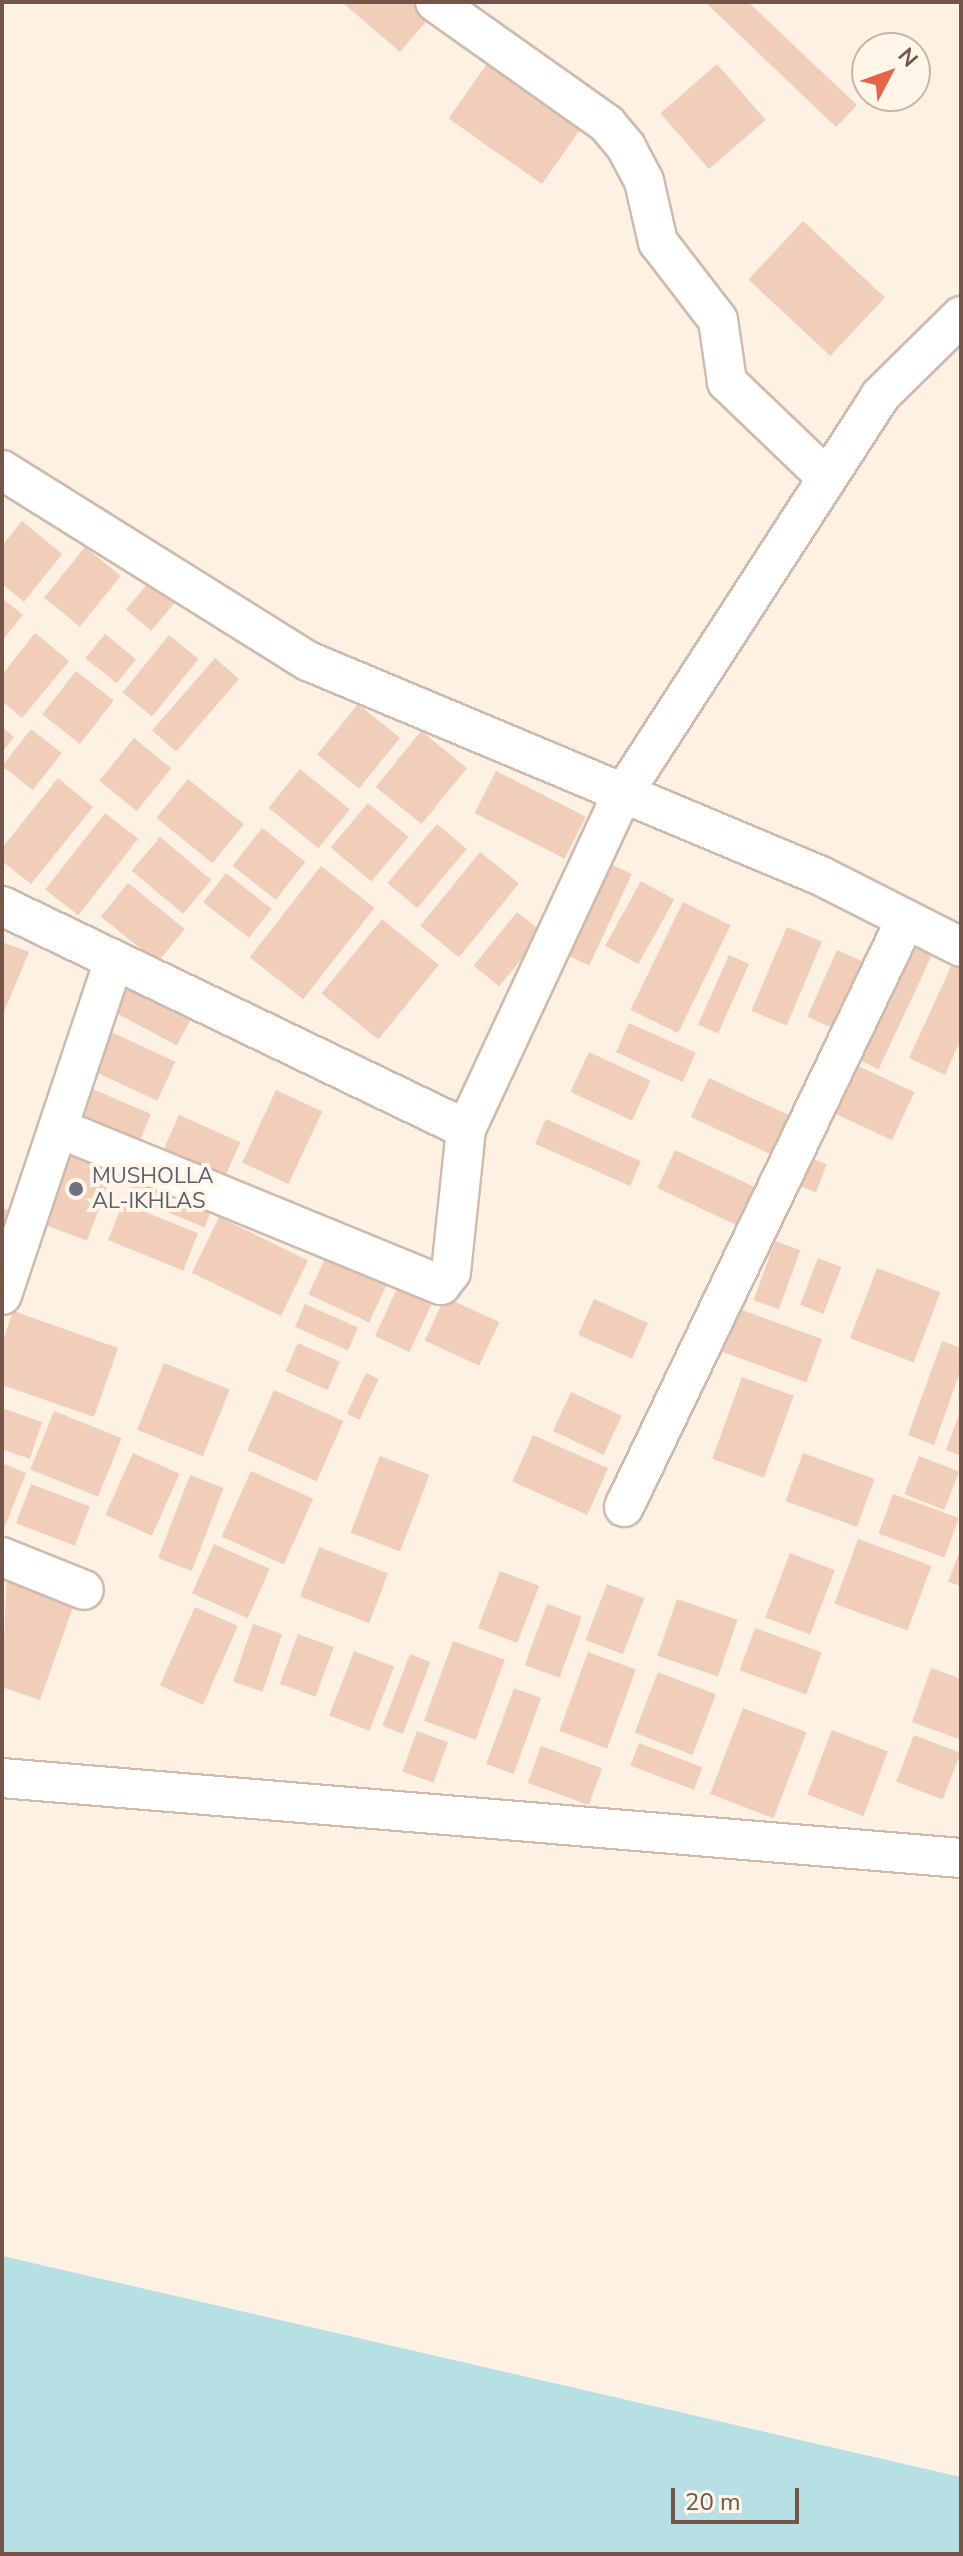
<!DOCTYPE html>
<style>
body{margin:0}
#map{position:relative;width:963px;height:2556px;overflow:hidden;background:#fcf1e2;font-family:"Nunito Sans",sans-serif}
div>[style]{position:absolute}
.water>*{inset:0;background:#b7e0e5}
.building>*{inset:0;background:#f1ceba;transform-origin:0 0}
.roads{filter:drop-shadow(2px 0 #cfbaac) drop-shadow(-2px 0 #cfbaac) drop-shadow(0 2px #cfbaac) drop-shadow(0 -2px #cfbaac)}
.street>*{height:38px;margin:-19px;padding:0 19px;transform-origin:19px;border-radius:19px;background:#fff}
.dots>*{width:22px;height:22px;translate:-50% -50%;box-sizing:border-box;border:4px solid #fff5e8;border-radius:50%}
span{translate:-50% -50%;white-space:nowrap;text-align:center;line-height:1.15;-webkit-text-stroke:8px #fff5e8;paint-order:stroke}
.worship-label{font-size:22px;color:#5b616d}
.left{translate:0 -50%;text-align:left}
.frame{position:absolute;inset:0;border:4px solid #735649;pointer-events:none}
.north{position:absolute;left:851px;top:32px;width:80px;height:80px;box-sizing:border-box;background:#fff5e8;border:2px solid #c7b5a8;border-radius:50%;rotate:49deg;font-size:22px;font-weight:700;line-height:32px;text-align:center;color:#735649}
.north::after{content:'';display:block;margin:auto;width:28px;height:36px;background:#e46549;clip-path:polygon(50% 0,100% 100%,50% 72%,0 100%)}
.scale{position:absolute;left:671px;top:2488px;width:128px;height:36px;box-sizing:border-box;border:4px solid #735649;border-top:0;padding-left:10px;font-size:24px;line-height:28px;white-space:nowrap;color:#735649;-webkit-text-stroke:6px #fff5e8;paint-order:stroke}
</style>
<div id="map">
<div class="water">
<div style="clip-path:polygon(2px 2256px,961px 2477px,961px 2554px,2px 2554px)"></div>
</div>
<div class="building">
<div style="clip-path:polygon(342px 2px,412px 2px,430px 17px,400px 52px)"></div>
<div style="clip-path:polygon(705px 2px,748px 2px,857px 105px,836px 127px)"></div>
<div style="left:491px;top:58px;width:114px;height:74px;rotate:35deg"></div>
<div style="left:717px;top:64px;width:74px;height:75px;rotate:49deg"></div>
<div style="left:803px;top:221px;width:112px;height:80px;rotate:43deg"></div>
<div style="clip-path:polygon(22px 521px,62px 554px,24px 602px,2px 584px,2px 546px)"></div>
<div style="left:85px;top:547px;width:46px;height:65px;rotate:39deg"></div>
<div style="left:149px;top:582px;width:33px;height:36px;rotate:40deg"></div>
<div style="clip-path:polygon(2px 598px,23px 615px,2px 641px)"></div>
<div style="clip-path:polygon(35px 633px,69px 661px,22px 718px,2px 701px,2px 675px)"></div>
<div style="left:105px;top:634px;width:40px;height:31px;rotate:39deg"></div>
<div style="left:169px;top:635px;width:38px;height:74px;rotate:39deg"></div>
<div style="left:215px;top:658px;width:32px;height:96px;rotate:41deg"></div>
<div style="left:76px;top:671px;width:48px;height:55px;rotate:38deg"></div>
<div style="left:358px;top:704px;width:54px;height:65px;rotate:39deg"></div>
<div style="clip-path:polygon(2px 727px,14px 737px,2px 752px)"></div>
<div style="left:31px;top:729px;width:39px;height:47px;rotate:38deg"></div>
<div style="left:421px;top:731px;width:59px;height:72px;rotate:39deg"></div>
<div style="left:134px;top:738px;width:48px;height:55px;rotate:39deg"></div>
<div style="left:300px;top:769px;width:64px;height:50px;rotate:39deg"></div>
<div style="left:496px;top:771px;width:101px;height:47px;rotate:27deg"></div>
<div style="clip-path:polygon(58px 778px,93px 807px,31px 884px,2px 861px,2px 848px)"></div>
<div style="left:188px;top:779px;width:72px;height:50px;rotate:39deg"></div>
<div style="left:368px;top:803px;width:53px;height:58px;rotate:40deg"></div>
<div style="left:105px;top:813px;width:42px;height:97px;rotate:38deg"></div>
<div style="left:437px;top:824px;width:39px;height:77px;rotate:40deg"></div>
<div style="left:262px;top:828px;width:55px;height:48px;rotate:38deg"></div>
<div style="left:160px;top:837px;width:67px;height:44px;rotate:40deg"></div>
<div style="left:480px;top:852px;width:50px;height:95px;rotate:39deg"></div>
<div style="left:602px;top:860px;width:33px;height:101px;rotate:25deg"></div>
<div style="left:321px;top:866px;width:68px;height:116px;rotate:38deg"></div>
<div style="left:226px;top:873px;width:58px;height:37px;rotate:38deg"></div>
<div style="left:641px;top:881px;width:38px;height:74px;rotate:29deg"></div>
<div style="left:128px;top:883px;width:73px;height:43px;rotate:39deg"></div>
<div style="left:683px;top:902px;width:53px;height:120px;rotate:26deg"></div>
<div style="left:517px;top:912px;width:33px;height:69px;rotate:39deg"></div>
<div style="left:382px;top:919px;width:73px;height:96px;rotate:39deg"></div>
<div style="left:787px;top:927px;width:38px;height:91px;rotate:23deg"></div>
<div style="left:914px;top:939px;width:23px;height:133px;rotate:25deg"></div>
<div style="clip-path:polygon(2px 942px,29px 952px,4px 1012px,2px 1012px)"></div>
<div style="left:837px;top:950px;width:32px;height:73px;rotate:24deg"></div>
<div style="left:729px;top:955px;width:22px;height:76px;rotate:24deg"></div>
<div style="clip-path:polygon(953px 962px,961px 966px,961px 1039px,945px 1075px,909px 1058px)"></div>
<div style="left:125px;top:977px;width:78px;height:36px;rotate:28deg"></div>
<div style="left:629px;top:1023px;width:73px;height:32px;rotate:24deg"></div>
<div style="left:101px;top:1027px;width:82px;height:43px;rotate:25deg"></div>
<div style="left:589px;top:1052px;width:68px;height:44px;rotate:25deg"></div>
<div style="left:841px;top:1058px;width:81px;height:53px;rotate:25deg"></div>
<div style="left:709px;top:1078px;width:89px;height:43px;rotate:25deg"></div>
<div style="left:83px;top:1085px;width:74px;height:40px;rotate:23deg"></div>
<div style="left:276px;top:1090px;width:51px;height:80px;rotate:25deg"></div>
<div style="left:179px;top:1115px;width:67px;height:49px;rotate:24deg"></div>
<div style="left:546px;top:1119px;width:104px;height:27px;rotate:24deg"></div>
<div style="left:62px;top:1138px;width:60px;height:87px;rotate:21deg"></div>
<div style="left:675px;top:1150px;width:89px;height:42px;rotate:25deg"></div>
<div style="left:795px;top:1152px;width:34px;height:30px;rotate:21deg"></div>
<div style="left:141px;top:1167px;width:82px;height:31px;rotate:23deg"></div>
<div style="left:123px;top:1203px;width:81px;height:40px;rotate:22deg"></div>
<div style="clip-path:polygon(2px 1207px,14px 1214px,2px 1237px)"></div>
<div style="left:219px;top:1217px;width:99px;height:62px;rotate:26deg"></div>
<div style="left:775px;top:1241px;width:27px;height:63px;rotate:20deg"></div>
<div style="left:330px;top:1248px;width:67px;height:51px;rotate:25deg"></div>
<div style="left:818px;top:1258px;width:25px;height:50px;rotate:21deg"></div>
<div style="left:877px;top:1268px;width:68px;height:75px;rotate:21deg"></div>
<div style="left:402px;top:1278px;width:38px;height:64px;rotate:25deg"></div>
<div style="left:445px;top:1297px;width:60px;height:48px;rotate:25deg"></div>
<div style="left:594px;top:1299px;width:59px;height:39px;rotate:24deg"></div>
<div style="left:305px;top:1304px;width:58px;height:25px;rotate:24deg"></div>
<div style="left:731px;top:1306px;width:97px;height:46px;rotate:20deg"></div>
<div style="clip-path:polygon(13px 1311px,118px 1348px,94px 1417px,2px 1385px,2px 1343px)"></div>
<div style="clip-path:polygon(942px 1341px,961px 1348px,961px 1369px,934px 1445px,908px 1435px)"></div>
<div style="left:298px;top:1343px;width:46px;height:31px;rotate:24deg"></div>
<div style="left:164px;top:1363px;width:71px;height:72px;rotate:22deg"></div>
<div style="left:366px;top:1373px;width:14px;height:45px;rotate:25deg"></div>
<div style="left:742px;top:1377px;width:55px;height:87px;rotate:20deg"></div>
<div style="left:274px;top:1390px;width:76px;height:66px;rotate:24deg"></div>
<div style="left:571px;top:1392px;width:56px;height:43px;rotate:25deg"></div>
<div style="clip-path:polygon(2px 1408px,42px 1422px,30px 1459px,2px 1449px)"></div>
<div style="clip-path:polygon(961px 1409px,961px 1456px,946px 1450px)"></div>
<div style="left:54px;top:1411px;width:73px;height:63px;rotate:22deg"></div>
<div style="left:533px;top:1435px;width:82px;height:51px;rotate:24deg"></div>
<div style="left:133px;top:1453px;width:51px;height:68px;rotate:24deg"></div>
<div style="left:803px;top:1453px;width:76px;height:51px;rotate:20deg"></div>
<div style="left:380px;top:1456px;width:53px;height:82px;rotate:21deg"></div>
<div style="left:919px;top:1456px;width:43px;height:41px;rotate:21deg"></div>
<div style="clip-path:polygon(2px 1463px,26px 1473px,2px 1534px)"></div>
<div style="left:251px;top:1471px;width:68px;height:72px;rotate:24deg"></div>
<div style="left:190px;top:1475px;width:36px;height:89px;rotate:21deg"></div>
<div style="left:31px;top:1484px;width:63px;height:42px;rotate:21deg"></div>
<div style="left:893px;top:1494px;width:70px;height:42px;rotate:20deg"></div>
<div style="left:858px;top:1539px;width:78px;height:69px;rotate:20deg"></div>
<div style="left:214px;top:1544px;width:61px;height:54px;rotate:24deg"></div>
<div style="left:319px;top:1547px;width:74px;height:53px;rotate:21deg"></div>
<div style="clip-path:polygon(961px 1548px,961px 1586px,948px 1582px)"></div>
<div style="left:790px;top:1553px;width:48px;height:69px;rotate:21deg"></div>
<div style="clip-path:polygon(7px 1570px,77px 1596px,40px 1700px,2px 1687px)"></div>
<div style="left:500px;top:1571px;width:42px;height:61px;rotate:21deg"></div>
<div style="left:607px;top:1584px;width:40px;height:60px;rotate:21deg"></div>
<div style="left:677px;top:1599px;width:64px;height:60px;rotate:19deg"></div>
<div style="left:547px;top:1604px;width:37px;height:65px;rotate:20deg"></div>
<div style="left:195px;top:1607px;width:47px;height:86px;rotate:24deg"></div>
<div style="left:253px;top:1624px;width:31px;height:61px;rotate:19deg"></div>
<div style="left:755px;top:1628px;width:71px;height:45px;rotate:20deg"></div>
<div style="left:298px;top:1634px;width:38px;height:53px;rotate:20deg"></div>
<div style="left:453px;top:1641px;width:55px;height:85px;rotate:20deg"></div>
<div style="left:354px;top:1651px;width:43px;height:69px;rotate:21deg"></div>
<div style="left:588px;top:1652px;width:51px;height:84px;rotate:20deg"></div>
<div style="left:410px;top:1654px;width:22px;height:77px;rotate:21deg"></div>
<div style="clip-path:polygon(931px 1668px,961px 1679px,961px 1740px,912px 1722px)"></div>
<div style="left:658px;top:1672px;width:62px;height:65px;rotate:21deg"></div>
<div style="left:514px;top:1688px;width:29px;height:81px;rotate:20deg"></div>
<div style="left:743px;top:1708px;width:68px;height:92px;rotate:21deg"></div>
<div style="left:832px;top:1730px;width:60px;height:69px;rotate:21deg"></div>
<div style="left:417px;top:1731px;width:33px;height:43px;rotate:20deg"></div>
<div style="left:914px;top:1735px;width:50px;height:50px;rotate:21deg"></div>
<div style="left:639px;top:1743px;width:68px;height:24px;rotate:21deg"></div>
<div style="left:541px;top:1746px;width:65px;height:39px;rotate:20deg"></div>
</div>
<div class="roads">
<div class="street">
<div style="left:435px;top:2px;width:211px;rotate:35.3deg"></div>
<div style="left:607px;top:124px;width:30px;rotate:50deg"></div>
<div style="left:626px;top:147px;width:38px;rotate:62deg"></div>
<div style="left:644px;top:181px;width:63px;rotate:77.1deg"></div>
<div style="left:658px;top:242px;width:98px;rotate:52.4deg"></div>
<div style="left:718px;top:320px;width:63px;rotate:81.7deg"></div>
<div style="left:727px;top:382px;width:136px;rotate:43.8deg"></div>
<div style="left:2px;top:470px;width:361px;rotate:32deg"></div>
<div style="left:308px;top:661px;width:556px;rotate:22.74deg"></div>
<div style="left:821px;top:876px;width:157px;rotate:26.9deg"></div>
<div style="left:2px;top:906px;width:515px;rotate:25.67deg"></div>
<div style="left:466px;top:1129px;width:366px;rotate:-65deg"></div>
<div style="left:621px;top:797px;width:477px;rotate:-57.1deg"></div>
<div style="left:880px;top:396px;width:114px;rotate:-44.6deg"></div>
<div style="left:58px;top:1128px;width:414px;rotate:22.3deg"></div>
<div style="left:441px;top:1285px;width:16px;rotate:-52deg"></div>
<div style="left:451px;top:1272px;width:144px;rotate:-84deg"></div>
<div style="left:2px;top:1295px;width:353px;rotate:-71.5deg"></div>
<div style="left:624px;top:1507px;width:652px;rotate:-64.38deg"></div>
<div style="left:2px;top:1557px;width:88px;rotate:21.9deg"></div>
<div style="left:2px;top:1778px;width:962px;rotate:4.77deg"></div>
</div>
</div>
<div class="dots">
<div style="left:76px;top:1189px;background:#6b7280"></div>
</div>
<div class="worship-label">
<span class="left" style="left:92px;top:1189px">MUSHOLLA<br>AL-IKHLAS</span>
</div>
<div class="frame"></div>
<div class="north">N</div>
<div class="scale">20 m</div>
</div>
